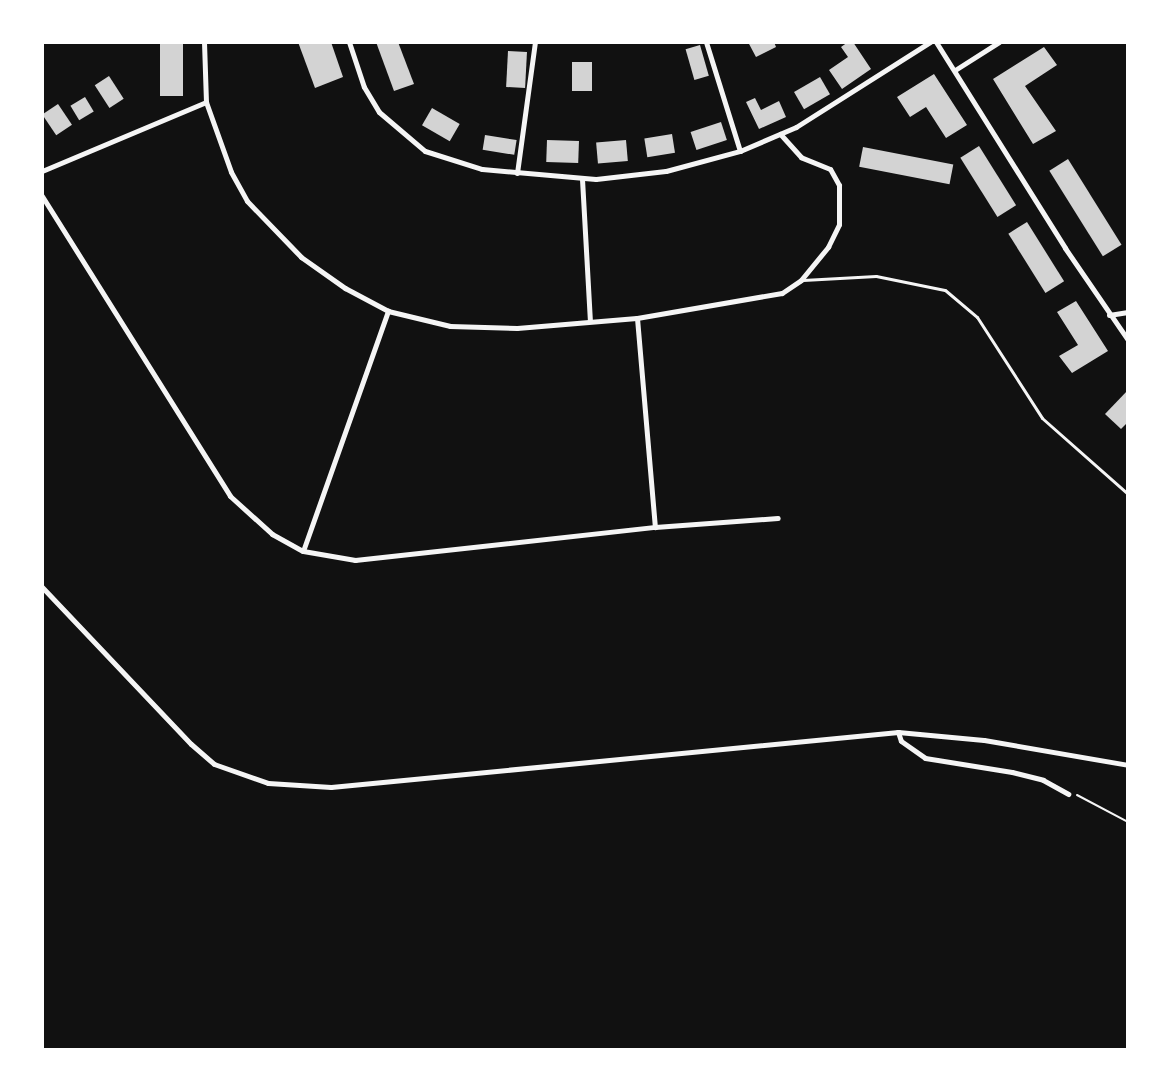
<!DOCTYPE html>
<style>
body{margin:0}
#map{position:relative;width:1170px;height:1092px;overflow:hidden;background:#111;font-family:"DM Sans",sans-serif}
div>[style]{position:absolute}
.building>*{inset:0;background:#d3d3d3;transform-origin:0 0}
.path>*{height:2px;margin:-1px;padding:0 1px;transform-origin:1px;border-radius:1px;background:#f5f5f5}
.service>*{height:3px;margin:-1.5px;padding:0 1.5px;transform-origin:1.5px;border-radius:1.5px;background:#f5f5f5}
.minor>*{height:5px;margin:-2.5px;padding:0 2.5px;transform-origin:2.5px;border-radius:2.5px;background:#f5f5f5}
span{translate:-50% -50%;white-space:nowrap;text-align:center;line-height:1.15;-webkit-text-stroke:6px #fff;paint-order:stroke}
.frame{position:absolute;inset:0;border:44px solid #fff;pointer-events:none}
</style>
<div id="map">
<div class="building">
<div style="left:160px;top:42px;width:23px;height:54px"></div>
<div style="clip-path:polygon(298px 42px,331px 42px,343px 77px,315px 88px)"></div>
<div style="clip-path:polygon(376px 42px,398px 42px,414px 84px,394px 91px)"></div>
<div style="clip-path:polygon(748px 42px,774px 42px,776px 47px,756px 57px)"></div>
<div style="clip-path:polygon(848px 42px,853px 42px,871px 69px,842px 89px,829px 70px,848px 57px,841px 47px)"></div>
<div style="left:700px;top:45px;width:32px;height:15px;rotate:74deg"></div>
<div style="clip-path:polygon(1044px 47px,1057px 65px,1025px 86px,1056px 131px,1033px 144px,993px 79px)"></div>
<div style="left:508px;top:51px;width:19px;height:36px;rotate:3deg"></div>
<div style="left:572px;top:62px;width:20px;height:29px"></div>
<div style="clip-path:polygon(934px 74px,967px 125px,946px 138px,926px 107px,910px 117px,897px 97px)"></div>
<div style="left:109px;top:76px;width:27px;height:17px;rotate:57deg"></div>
<div style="left:820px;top:77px;width:20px;height:30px;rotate:60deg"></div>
<div style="left:85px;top:97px;width:17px;height:17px;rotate:59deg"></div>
<div style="clip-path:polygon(755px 98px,761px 110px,779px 101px,786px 117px,759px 129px,746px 102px)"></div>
<div style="left:58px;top:104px;width:25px;height:19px;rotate:56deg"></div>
<div style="left:432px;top:108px;width:32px;height:20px;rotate:30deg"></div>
<div style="left:721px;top:122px;width:19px;height:32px;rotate:72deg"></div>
<div style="left:672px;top:134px;width:19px;height:28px;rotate:81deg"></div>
<div style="left:485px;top:135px;width:32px;height:15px;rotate:9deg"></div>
<div style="left:547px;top:140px;width:32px;height:22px;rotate:2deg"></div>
<div style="left:626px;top:140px;width:21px;height:30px;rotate:85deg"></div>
<div style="left:979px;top:146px;width:70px;height:22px;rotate:58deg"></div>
<div style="left:863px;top:147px;width:92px;height:20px;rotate:11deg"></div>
<div style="left:1068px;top:159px;width:101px;height:22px;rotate:58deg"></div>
<div style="left:1027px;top:222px;width:70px;height:22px;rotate:58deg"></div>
<div style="clip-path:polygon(1076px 301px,1108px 351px,1072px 373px,1059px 356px,1078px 345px,1057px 312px)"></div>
<div style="clip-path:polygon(1128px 390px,1128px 422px,1121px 429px,1105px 414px)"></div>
</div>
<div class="path">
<div style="left:1077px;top:795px;width:58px;rotate:27.9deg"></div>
</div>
<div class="service">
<div style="left:803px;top:280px;width:73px;rotate:-3.1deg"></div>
<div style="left:876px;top:276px;width:70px;rotate:11.5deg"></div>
<div style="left:945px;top:290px;width:42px;rotate:40.2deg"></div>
<div style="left:977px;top:317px;width:120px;rotate:57.2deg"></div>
<div style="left:1042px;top:418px;width:115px;rotate:41.5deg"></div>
</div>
<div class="minor">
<div style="left:204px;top:42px;width:60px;rotate:88.1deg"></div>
<div style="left:206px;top:102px;width:74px;rotate:70.3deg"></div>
<div style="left:231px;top:172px;width:33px;rotate:61deg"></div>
<div style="left:247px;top:201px;width:78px;rotate:46deg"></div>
<div style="left:301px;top:257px;width:54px;rotate:35.2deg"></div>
<div style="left:345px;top:288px;width:49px;rotate:28.1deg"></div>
<div style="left:388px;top:311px;width:64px;rotate:13.6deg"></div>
<div style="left:450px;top:326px;width:67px;rotate:1.7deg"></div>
<div style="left:517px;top:328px;width:120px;rotate:-4.8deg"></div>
<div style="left:637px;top:318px;width:147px;rotate:-9.8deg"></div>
<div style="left:782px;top:293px;width:23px;rotate:-34deg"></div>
<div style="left:801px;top:280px;width:43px;rotate:-50.7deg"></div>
<div style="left:828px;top:247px;width:25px;rotate:-64deg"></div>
<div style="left:839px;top:224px;width:39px;rotate:-90deg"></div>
<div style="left:839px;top:185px;width:18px;rotate:-119deg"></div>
<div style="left:830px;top:169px;width:31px;rotate:-158deg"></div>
<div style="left:801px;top:157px;width:31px;rotate:-132deg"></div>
<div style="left:349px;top:42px;width:47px;rotate:71.6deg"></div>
<div style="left:364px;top:87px;width:29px;rotate:59deg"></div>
<div style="left:379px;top:112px;width:60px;rotate:40.3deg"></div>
<div style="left:425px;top:151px;width:60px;rotate:17.5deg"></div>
<div style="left:482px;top:169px;width:114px;rotate:5deg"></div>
<div style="left:596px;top:179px;width:70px;rotate:-6.5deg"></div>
<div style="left:666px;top:171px;width:77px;rotate:-15.1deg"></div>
<div style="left:740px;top:151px;width:61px;rotate:-23.2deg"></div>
<div style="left:796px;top:127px;width:159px;rotate:-32.4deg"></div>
<div style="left:706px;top:42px;width:114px;rotate:72.7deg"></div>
<div style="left:936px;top:42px;width:243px;rotate:57.9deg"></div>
<div style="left:1065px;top:248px;width:112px;rotate:55.6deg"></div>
<div style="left:955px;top:70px;width:52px;rotate:-32.5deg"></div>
<div style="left:42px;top:171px;width:178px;rotate:-22.8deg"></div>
<div style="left:517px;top:173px;width:132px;rotate:-82.2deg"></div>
<div style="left:582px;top:179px;width:142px;rotate:86.8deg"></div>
<div style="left:42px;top:196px;width:354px;rotate:57.9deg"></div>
<div style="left:230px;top:496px;width:57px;rotate:42.1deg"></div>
<div style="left:272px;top:534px;width:35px;rotate:29deg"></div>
<div style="left:303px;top:551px;width:53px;rotate:9.8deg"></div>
<div style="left:355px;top:560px;width:302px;rotate:-6.3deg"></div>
<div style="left:655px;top:527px;width:123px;rotate:-4.2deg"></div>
<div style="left:1109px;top:315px;width:19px;rotate:-9deg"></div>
<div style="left:637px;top:318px;width:210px;rotate:85.1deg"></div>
<div style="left:303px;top:551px;width:255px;rotate:-70.5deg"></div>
<div style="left:42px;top:587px;width:216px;rotate:46.5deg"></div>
<div style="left:191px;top:744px;width:30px;rotate:41deg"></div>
<div style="left:214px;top:764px;width:57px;rotate:19.4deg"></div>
<div style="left:268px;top:783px;width:63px;rotate:3.6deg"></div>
<div style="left:331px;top:787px;width:570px;rotate:-5.54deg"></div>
<div style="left:898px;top:732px;width:86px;rotate:5.3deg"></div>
<div style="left:984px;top:740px;width:146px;rotate:9.8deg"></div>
<div style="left:898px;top:732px;width:9px;rotate:72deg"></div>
<div style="left:901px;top:741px;width:29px;rotate:35deg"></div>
<div style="left:925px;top:758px;width:88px;rotate:9.1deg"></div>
<div style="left:1012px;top:772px;width:32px;rotate:14deg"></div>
<div style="left:1043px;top:780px;width:29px;rotate:29deg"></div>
</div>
<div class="frame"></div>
</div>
